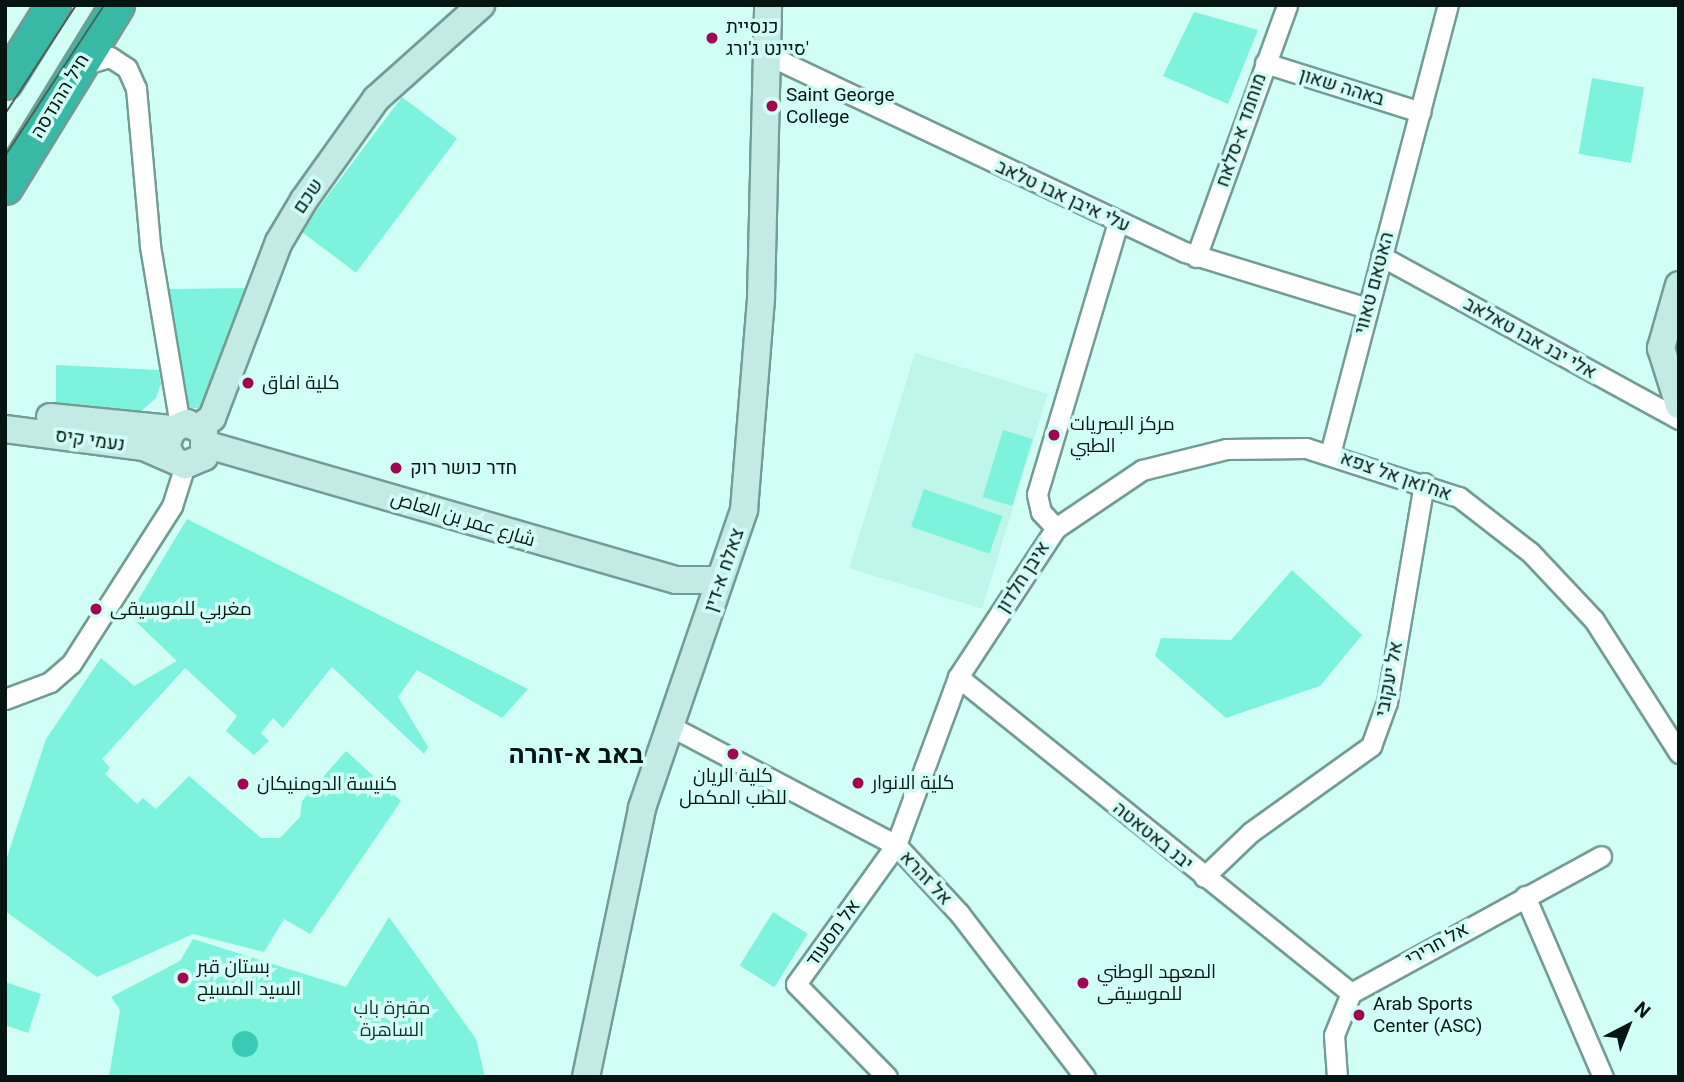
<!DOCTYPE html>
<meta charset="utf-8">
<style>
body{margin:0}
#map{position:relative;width:1684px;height:1082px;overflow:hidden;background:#d2fff5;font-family:Roboto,Cairo,Heebo,sans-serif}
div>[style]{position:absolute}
.built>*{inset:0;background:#bff6ea;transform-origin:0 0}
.green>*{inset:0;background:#7df3dd;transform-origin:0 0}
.forest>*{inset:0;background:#38cab4}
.round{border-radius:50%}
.roads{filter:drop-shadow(2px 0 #729c94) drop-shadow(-2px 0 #729c94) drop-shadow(0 2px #729c94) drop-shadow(0 -2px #729c94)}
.street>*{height:19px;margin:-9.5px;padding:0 9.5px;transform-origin:9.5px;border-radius:9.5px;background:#fff}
.secondary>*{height:26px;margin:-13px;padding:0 13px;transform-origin:13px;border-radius:13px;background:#c3eae4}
.highway>*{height:33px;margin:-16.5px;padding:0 16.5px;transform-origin:16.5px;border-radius:16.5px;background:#38b9a5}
.tram>*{height:2px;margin:-1px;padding:0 1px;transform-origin:1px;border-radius:1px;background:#48615c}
.dots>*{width:19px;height:19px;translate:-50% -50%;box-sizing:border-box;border:4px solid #d2fff5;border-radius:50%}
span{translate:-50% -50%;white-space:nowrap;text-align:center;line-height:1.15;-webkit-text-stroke:7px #d2fff5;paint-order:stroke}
.poi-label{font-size:19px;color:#051512}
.left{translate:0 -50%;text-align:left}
.street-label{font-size:19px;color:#051512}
.park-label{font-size:19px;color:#1b332e}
.district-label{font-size:26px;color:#051512;font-weight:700}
.frame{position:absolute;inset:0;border:7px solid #051512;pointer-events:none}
.north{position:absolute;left:1593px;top:991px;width:70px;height:70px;-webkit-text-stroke:5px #d2fff5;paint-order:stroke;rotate:42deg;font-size:19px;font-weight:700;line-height:28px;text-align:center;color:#051512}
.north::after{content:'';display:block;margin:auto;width:24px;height:32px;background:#051512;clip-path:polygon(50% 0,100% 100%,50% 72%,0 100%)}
</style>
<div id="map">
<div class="built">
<div style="left:915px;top:353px;width:139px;height:225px;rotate:17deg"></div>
</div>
<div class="green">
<div style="clip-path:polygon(1194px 12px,1258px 30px,1228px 104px,1163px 76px)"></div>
<div style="left:1592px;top:78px;width:53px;height:77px;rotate:10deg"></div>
<div style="left:402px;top:97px;width:69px;height:168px;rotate:37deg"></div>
<div style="clip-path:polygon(250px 288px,202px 408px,189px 408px,168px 289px)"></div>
<div style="clip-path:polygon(56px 365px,159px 370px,161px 384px,156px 398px,139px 413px,56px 405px)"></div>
<div style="left:1003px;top:430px;width:31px;height:70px;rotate:17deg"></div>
<div style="left:924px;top:489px;width:83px;height:40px;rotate:19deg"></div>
<div style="clip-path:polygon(187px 519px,528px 689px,502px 718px,417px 670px,398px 697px,428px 747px,424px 754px,332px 667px,283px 728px,273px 718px,261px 733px,269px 741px,254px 755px,226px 731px,237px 716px,185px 668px,102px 759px,110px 768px,105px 774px,137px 804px,143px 798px,156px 809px,189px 776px,261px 838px,280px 838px,300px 817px,302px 801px,346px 751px,401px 801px,310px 934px,284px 919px,264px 952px,193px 934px,97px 977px,5px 911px,5px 863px,46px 739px,101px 658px,134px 686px,177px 661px,129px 615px)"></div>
<div style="clip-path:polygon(1292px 570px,1362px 635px,1320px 686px,1226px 718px,1155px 656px,1161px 638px,1231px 640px)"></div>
<div style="left:773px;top:912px;width:41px;height:63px;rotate:32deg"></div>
<div style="clip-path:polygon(389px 917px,476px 1039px,485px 1077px,109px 1077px,120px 1010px,111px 997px,180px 961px,193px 939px,346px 987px)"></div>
<div style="clip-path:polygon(5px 982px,41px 994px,28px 1033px,5px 1025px)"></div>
</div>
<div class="forest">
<div class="round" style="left:232px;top:1031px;width:26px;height:26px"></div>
</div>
<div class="roads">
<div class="street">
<div style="left:770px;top:56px;width:459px;rotate:25.3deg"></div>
<div style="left:1185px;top:252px;width:190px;rotate:17.1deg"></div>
<div style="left:1265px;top:63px;width:163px;rotate:17.5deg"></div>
<div style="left:83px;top:65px;width:28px;rotate:-17deg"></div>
<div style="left:110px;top:57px;width:20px;rotate:33deg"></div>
<div style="left:127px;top:68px;width:22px;rotate:66deg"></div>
<div style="left:136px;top:88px;width:159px;rotate:84.9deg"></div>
<div style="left:150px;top:246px;width:181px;rotate:80.5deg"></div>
<div style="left:1381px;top:256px;width:340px;rotate:28.7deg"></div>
<div style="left:1196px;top:257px;width:268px;rotate:-70.1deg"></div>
<div style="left:1330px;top:454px;width:464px;rotate:-75.3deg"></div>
<div style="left:1056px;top:528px;width:22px;rotate:-133deg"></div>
<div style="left:1041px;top:512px;width:18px;rotate:-103deg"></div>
<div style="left:1037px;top:494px;width:283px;rotate:-73.4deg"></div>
<div style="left:958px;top:677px;width:504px;rotate:38.8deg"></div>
<div style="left:5px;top:699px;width:48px;rotate:-20.7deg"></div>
<div style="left:50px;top:682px;width:28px;rotate:-41deg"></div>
<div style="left:71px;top:664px;width:188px;rotate:-57.4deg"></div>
<div style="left:172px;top:506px;width:43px;rotate:-72.4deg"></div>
<div style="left:674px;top:728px;width:251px;rotate:27.8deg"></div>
<div style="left:896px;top:845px;width:93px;rotate:47.2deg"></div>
<div style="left:959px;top:913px;width:207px;rotate:52.5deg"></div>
<div style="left:1204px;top:877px;width:65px;rotate:-43.8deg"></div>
<div style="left:1251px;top:832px;width:148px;rotate:-35.6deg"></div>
<div style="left:1371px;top:746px;width:47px;rotate:-70deg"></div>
<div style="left:1387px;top:702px;width:222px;rotate:-80.4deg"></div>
<div style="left:1525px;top:896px;width:197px;rotate:66.7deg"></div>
<div style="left:887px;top:1077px;width:130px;rotate:-134.4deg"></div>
<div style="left:796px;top:984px;width:171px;rotate:-54.3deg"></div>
<div style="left:896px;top:845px;width:179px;rotate:-69.7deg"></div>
<div style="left:958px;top:677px;width:178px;rotate:-56.7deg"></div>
<div style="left:1056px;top:528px;width:104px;rotate:-34deg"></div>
<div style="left:1142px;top:470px;width:87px;rotate:-14deg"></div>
<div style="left:1226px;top:449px;width:80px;rotate:-0.7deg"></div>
<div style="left:1306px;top:448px;width:161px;rotate:17.8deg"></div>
<div style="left:1459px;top:497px;width:90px;rotate:37.8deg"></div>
<div style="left:1530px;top:552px;width:93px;rotate:46.7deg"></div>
<div style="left:1594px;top:620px;width:158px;rotate:57.4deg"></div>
<div style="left:1337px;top:1077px;width:42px;rotate:-94.1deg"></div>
<div style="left:1334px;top:1035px;width:45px;rotate:-68deg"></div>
<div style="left:1351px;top:993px;width:285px;rotate:-28.7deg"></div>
</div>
<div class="secondary">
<div style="left:1679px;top:285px;width:66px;rotate:105.9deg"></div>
<div style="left:1661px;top:348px;width:60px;rotate:72.5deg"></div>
<div style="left:50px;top:417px;width:124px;rotate:5.6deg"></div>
<div style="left:199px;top:427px;width:16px;rotate:-35deg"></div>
<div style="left:212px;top:418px;width:188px;rotate:-69.2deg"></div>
<div style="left:279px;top:242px;width:49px;rotate:-59.2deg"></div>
<div style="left:304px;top:200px;width:124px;rotate:-54.5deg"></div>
<div style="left:376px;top:99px;width:141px;rotate:-41.8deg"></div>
<div style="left:5px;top:429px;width:140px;rotate:7.4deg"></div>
<div style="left:144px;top:447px;width:45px;rotate:23.7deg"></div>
<div style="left:185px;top:465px;width:21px;rotate:-23deg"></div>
<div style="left:204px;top:457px;width:25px;rotate:-90deg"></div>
<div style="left:204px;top:432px;width:19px;rotate:-152deg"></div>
<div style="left:187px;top:423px;width:15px;rotate:157deg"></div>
<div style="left:173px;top:429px;width:17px;rotate:114deg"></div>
<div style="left:166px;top:445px;width:14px;rotate:65deg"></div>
<div style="left:208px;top:445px;width:487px;rotate:16.1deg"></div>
<div style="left:676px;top:580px;width:43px"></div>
<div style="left:586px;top:1077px;width:275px;rotate:-78.2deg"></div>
<div style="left:642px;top:808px;width:315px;rotate:-71.1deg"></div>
<div style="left:744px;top:510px;width:214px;rotate:-85.4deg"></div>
<div style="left:761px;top:297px;width:292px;rotate:-88.6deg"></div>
</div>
<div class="highway">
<div style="left:5px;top:82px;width:91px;rotate:-58.1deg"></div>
<div style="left:5px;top:187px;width:214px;rotate:-58.4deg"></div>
</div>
</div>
<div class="tram">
<div style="left:5px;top:114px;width:130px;rotate:-56.9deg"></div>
<div style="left:5px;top:156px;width:181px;rotate:-56.7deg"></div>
</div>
<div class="dots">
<div style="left:712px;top:38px;background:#9f0850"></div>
<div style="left:772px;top:106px;background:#9f0850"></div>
<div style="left:248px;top:383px;background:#9f0850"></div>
<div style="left:1054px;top:435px;background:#9f0850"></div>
<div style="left:396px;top:468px;background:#9f0850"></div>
<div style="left:96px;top:609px;background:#9f0850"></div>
<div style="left:733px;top:754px;background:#9f0850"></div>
<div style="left:858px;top:783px;background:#9f0850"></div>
<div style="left:243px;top:784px;background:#9f0850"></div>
<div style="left:183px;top:978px;background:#9f0850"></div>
<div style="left:1083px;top:983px;background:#9f0850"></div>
<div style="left:1359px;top:1015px;background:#9f0850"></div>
</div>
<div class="poi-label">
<span class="left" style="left:726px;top:38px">כנסיית<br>סיינט ג'ורג'</span>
<span class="left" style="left:786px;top:106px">Saint George<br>College</span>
<span class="left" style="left:262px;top:383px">كلية افاق</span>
<span class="left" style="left:1070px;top:435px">مركز البصريات<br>الطبي</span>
<span class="left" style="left:410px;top:468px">חדר כושר רוק</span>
<span class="left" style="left:110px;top:609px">مغربي للموسيقى</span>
<span style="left:733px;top:787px">كلية الريان<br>للطب المكمل</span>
<span class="left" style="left:872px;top:783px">كلية الانوار</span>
<span class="left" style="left:257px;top:784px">كنيسة الدومنيكان</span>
<span class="left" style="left:197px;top:978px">بستان قبر<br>السيد المسيح</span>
<span class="left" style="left:1097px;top:983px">المعهد الوطني<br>للموسيقى</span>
<span class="left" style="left:1373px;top:1015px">Arab Sports<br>Center (ASC)</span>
</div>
<div class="street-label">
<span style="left:1342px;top:87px;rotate:17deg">באהה שאון</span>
<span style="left:60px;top:96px;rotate:-59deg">חיל ההנדסה</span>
<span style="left:1241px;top:130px;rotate:-71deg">מוחמד א-סלאח</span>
<span style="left:308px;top:196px;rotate:-56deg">שכם</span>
<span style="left:1063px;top:196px;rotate:25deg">עלי איבן אבו טלאב</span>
<span style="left:1374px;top:283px;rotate:-75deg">האטאם טאווי</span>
<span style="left:1530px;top:338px;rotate:29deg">אלי יבנ אבו טאלאב</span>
<span style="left:90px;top:440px;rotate:8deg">נעמי קיס</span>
<span style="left:1396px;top:476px;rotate:19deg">אח'ואן אל צפא</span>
<span style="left:463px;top:519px;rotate:17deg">شارع عمر بن العاص</span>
<span style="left:724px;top:570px;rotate:-71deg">צאלח א-דין</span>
<span style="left:1023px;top:577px;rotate:-57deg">איבן חלדון</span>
<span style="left:1389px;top:679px;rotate:-79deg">אל יעקובי</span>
<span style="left:1153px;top:836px;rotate:39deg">יבנ באטאטה</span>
<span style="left:926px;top:878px;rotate:47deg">אל זהרא</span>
<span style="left:833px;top:933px;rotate:-54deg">אל מסעוד</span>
<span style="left:1437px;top:944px;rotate:-29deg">אל חרירי</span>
</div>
<div class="park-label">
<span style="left:392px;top:1019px">مقبرة باب<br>الساهرة</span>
</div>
<div class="district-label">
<span style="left:576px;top:755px">באב א-זהרה</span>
</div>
<div class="frame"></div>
<div class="north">N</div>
</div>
